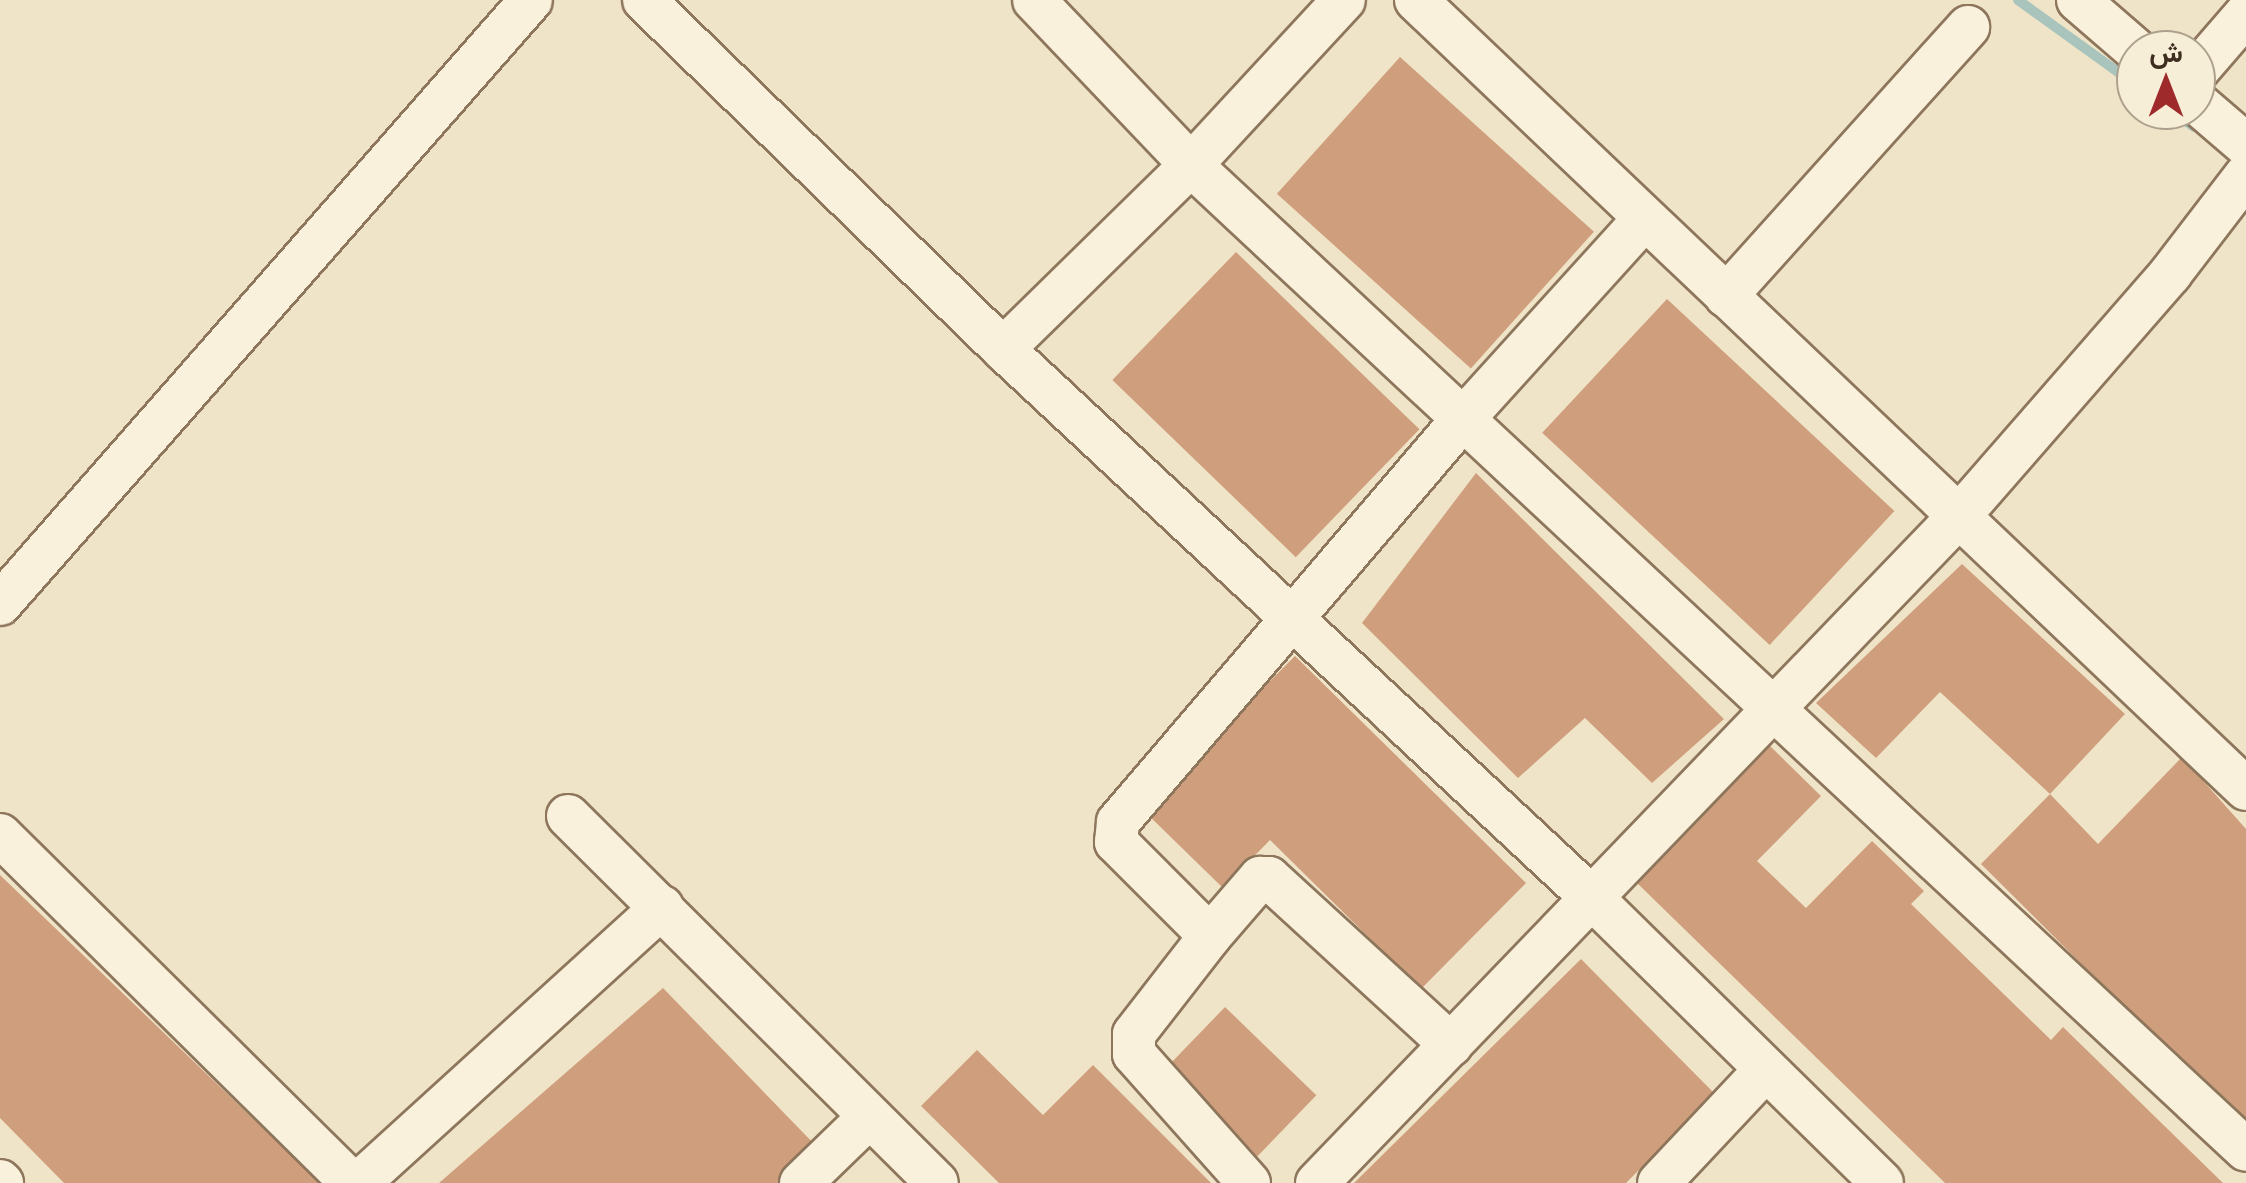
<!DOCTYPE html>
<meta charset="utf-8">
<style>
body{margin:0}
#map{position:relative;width:2246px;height:1183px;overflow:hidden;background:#f0e4c8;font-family:Lora,Vazirmatn,serif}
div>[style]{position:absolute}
.stream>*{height:10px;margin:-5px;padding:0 5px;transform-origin:5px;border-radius:5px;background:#a9c4bc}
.building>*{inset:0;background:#cf9f7d;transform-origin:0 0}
.roads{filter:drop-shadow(2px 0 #8d765c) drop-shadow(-2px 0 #8d765c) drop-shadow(0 2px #8d765c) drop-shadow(0 -2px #8d765c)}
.minor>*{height:42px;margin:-21px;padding:0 21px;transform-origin:21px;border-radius:21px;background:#faf1dc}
span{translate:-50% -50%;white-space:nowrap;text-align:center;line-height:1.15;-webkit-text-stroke:8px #f7eed8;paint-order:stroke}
.north{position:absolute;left:2116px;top:30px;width:100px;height:100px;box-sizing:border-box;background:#f7eed8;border:2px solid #ada18e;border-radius:50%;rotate:0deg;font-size:28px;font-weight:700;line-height:40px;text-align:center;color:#3d2e20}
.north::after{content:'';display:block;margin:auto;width:35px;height:45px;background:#9e2a2b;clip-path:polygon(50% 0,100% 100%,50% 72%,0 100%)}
</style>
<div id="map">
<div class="stream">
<div style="left:2018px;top:0;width:145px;rotate:35.8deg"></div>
<div style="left:2170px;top:110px;width:29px;rotate:35deg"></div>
</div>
<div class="building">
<div style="left:1400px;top:57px;width:261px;height:184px;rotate:42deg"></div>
<div style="left:1236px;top:252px;width:255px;height:178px;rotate:44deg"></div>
<div style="left:1667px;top:299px;width:311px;height:183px;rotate:43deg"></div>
<div style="clip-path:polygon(1476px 473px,1724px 719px,1652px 783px,1585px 718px,1518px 778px,1362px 623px)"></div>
<div style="clip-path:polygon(1962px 564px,2125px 714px,2050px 794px,1940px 692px,1876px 758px,1816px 703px)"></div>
<div style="clip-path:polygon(1295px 656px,1526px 883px,1421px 989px,1270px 840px,1223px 888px,1142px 809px)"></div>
<div style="clip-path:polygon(1770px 746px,1821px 796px,1757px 861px,1806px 908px,1872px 841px,1924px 891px,1911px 904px,2051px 1040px,2063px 1027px,2223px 1183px,1945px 1183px,1636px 882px)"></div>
<div style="clip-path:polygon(2182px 757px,2246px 829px,2246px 1128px,1981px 864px,2050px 794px,2098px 844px)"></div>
<div style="clip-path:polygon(0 875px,320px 1183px,64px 1183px,0 1118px)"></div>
<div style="clip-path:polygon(1581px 959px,1715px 1094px,1626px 1183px,1354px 1183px)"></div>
<div style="clip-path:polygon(663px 988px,820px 1150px,787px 1183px,439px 1183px)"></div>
<div style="left:1225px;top:1007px;width:127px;height:91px;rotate:44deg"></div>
<div style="clip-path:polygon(977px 1050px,1043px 1115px,1093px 1065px,1211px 1183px,999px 1183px,921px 1106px)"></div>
</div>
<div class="roads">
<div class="minor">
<div style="left:644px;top:0;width:501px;rotate:44.19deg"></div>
<div style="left:1003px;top:349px;width:807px;rotate:42.99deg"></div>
<div style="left:1593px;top:899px;width:405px;rotate:44.5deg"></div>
<div style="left:1034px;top:0;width:228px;rotate:46.4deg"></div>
<div style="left:1191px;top:165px;width:1443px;rotate:43.03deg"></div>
<div style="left:1416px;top:0;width:1145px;rotate:43.55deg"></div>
<div style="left:2078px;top:0;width:77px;rotate:40.8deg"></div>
<div style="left:2196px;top:72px;width:77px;rotate:-49.2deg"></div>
<div style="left:2196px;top:102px;width:66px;rotate:40.7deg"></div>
<div style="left:1726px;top:296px;width:362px;rotate:-48deg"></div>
<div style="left:1003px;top:349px;width:263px;rotate:-44.4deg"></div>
<div style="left:1191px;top:165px;width:225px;rotate:-47.2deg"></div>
<div style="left:0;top:604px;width:804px;rotate:-48.68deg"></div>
<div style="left:568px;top:816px;width:520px;rotate:44.84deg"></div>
<div style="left:0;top:835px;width:495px;rotate:44.7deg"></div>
<div style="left:1210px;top:936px;width:77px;rotate:-49.2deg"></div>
<div style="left:1260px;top:878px;width:9px"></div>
<div style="left:1269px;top:878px;width:247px;rotate:42.5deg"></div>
<div style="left:0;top:1181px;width:3px;rotate:45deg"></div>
<div style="left:359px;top:1183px;width:410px;rotate:-42.3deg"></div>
<div style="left:801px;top:1183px;width:92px;rotate:-44.1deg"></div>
<div style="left:1249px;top:1183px;width:173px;rotate:-131.7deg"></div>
<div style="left:1134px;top:1054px;width:20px;rotate:-90deg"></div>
<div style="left:1134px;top:1034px;width:124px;rotate:-52.2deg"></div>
<div style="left:1210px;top:936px;width:133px;rotate:-135deg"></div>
<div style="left:1116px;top:842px;width:20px;rotate:-84deg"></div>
<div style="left:1118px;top:822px;width:529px;rotate:-49.45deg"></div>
<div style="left:1462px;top:420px;width:271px;rotate:-47.8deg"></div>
<div style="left:1317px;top:1183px;width:927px;rotate:-46.09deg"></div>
<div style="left:1960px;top:515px;width:320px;rotate:-48.9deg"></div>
<div style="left:2170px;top:274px;width:125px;rotate:-52.5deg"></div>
<div style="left:1659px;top:1183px;width:155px;rotate:-46.8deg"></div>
</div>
</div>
<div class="north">ش</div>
</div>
